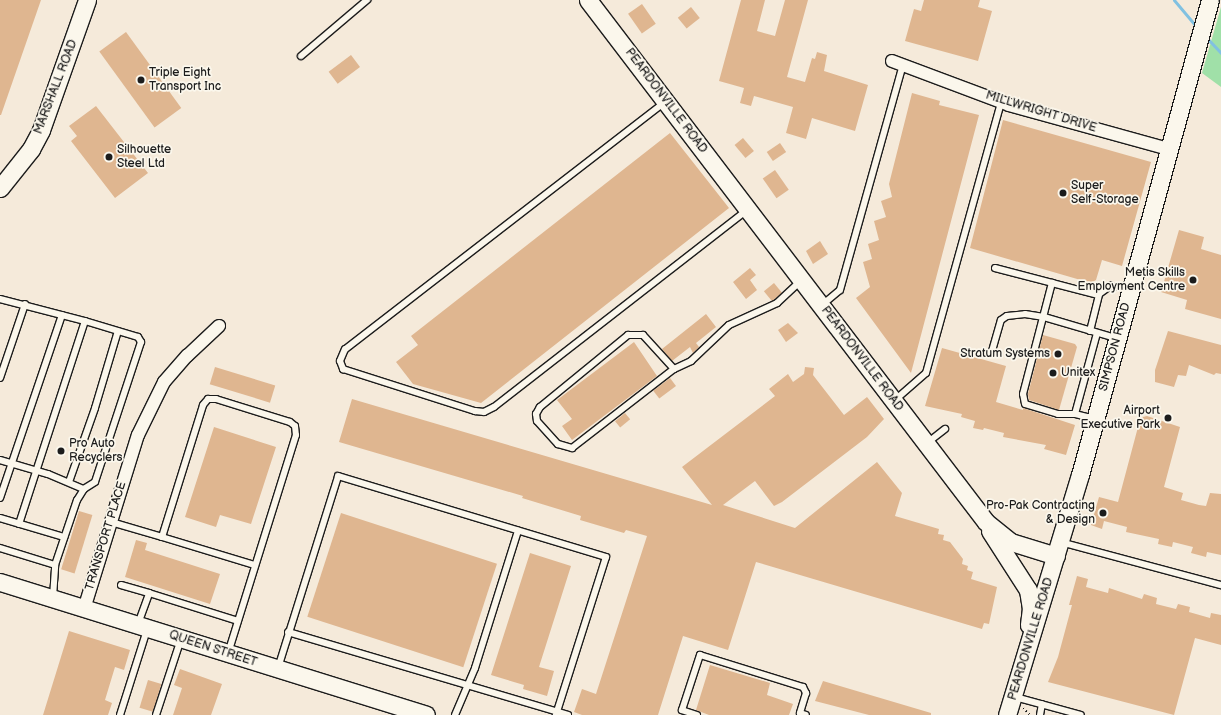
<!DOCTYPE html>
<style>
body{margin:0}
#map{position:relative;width:1221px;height:715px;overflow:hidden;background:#f5eada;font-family:"Balsamiq Sans",sans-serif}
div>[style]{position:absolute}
.green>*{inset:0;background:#a0e0a8}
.stream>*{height:3px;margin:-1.5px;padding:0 1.5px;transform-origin:1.5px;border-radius:1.5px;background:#81c1e1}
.building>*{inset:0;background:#dfb690;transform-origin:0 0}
.path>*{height:2px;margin-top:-1px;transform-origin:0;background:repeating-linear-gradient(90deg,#1c1c1c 0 1px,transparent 0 4px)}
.roads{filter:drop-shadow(1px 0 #1c1c1c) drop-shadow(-1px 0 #1c1c1c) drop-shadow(0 1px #1c1c1c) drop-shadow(0 -1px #1c1c1c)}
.lane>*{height:6px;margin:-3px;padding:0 3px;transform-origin:3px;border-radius:3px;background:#fbf7ec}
.street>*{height:12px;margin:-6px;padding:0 6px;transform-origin:6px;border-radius:6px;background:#fbf7ec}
.secondary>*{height:17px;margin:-8.5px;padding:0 8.5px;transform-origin:8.5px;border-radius:8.5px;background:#fbf7ec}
.dots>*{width:11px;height:11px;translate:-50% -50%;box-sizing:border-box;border:2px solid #fbf7ec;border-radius:50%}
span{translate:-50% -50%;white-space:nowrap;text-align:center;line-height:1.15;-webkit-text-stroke:3.5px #fbf7ec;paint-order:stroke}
.poi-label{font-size:12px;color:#1c1c1c}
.left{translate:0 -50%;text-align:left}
.right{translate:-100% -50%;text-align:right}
.street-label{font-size:12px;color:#1c1c1c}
</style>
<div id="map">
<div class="green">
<div style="clip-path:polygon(1221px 7px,1221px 87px,1202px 73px)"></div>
</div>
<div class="stream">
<div style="left:1174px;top:0;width:35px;rotate:50deg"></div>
<div style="left:1206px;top:37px;width:22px;rotate:47deg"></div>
</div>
<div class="building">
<div style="clip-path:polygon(0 0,41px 0,1px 115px,0 115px)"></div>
<div style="clip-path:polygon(741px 0,765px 0,757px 31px,775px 36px,785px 0,808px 0,787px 77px,805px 82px,812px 58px,815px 59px,817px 52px,827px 55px,824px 71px,868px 85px,855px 131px,812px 118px,806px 139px,786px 133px,793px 107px,754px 96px,751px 106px,740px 103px,744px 88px,719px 81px)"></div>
<div style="clip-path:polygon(924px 0,980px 0,978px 7px,992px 11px,978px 61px,905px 41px,914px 9px,921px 11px)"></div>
<div style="left:642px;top:4px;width:24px;height:17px;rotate:55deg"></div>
<div style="left:691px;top:7px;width:14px;height:17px;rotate:51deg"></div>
<div style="left:126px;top:32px;width:94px;height:33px;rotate:54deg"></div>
<div style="left:351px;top:55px;width:15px;height:28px;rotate:53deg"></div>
<div style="clip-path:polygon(912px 93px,940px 101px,939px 105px,979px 115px,911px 373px,856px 298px,870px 287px,863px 262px,872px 259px,868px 244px,879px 240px,874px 221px,886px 217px,881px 201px,892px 197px,889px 184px)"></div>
<div style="clip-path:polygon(96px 106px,148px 173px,115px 198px,71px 141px,77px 136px,69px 126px)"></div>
<div style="clip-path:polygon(1003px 120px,1151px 162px,1122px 266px,1102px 260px,1096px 280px,1091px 283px,970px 248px)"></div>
<div style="clip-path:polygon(670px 133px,729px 208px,481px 403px,413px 384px,396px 362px,418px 345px,411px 336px)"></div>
<div style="left:743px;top:138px;width:17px;height:11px;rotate:50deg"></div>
<div style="left:780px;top:143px;width:11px;height:16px;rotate:56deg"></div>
<div style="left:775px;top:170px;width:24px;height:15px;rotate:55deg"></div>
<div style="clip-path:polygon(1179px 230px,1204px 237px,1201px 249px,1221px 255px,1221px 319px,1185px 309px,1187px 300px,1161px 292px)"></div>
<div style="clip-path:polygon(820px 241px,828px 254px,813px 264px,806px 251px)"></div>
<div style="clip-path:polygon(750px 268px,756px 275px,750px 280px,757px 290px,746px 299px,733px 282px)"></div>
<div style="left:774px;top:283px;width:13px;height:13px;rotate:51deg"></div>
<div style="clip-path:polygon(706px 314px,716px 327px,696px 343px,699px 347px,693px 353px,690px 347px,672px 361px,662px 349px)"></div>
<div style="clip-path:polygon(788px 323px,798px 333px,786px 342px,778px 330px)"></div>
<div style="clip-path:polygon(1168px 331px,1221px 345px,1221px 374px,1216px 373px,1214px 375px,1189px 365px,1186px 376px,1178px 375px,1174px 387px,1155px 382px,1155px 370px)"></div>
<div style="clip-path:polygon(1043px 335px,1075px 344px,1077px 347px,1059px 410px,1029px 400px,1028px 394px)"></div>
<div style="clip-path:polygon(634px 342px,657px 376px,572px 440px,562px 426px,572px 419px,557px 400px)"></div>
<div style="clip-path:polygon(942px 348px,1006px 366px,996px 402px,1023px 410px,1023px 408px,1075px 425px,1066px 455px,1044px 449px,1046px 445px,1003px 437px,1004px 433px,984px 428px,983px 430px,973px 428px,975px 421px,961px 417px,962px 414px,925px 406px)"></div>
<div style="left:215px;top:367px;width:63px;height:18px;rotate:17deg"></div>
<div style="clip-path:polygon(805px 367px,814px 368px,813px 375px,844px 415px,867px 397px,884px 419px,867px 437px,782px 502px,774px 506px,755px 481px,723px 505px,795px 528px,877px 462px,902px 493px,895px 516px,939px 529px,938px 534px,944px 535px,943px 540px,950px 542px,963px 559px,962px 564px,968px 566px,967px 570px,973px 572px,971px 579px,997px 587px,989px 624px,984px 623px,982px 629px,756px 562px,728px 650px,683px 636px,658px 715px,582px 715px,574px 712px,582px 689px,596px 694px,647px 536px,626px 530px,624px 533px,580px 520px,581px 516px,522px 498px,523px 496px,339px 442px,352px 399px,712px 505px,682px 467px,775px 396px,769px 389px,788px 374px,793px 382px,804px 374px)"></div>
<div style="left:670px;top:378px;width:10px;height:21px;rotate:53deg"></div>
<div style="left:625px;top:413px;width:8px;height:13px;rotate:50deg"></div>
<div style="clip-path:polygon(1147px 416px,1180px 427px,1164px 487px,1183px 493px,1181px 500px,1199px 505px,1206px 506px,1210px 493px,1221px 494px,1221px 555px,1207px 552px,1206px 557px,1191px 553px,1193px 547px,1173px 542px,1172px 547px,1158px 544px,1159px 539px,1126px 532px,1127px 527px,1104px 521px,1102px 529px,1091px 525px,1099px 497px,1118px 502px,1138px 427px,1143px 417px)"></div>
<div style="clip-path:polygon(214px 427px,276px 447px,251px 524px,220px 515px,216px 527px,185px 517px)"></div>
<div style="left:79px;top:511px;width:14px;height:61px;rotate:17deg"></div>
<div style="left:341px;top:513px;width:164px;height:109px;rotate:18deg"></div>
<div style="clip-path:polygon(136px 540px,147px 543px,145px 550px,220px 574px,210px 604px,125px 577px)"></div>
<div style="clip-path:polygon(530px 553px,571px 566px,539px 667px,554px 671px,547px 696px,523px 689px,524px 685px,491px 675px)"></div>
<div style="clip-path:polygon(1077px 576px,1088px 579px,1086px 587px,1108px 593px,1109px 588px,1142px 599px,1144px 594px,1157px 598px,1156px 604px,1176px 609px,1178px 604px,1190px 607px,1189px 612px,1210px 618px,1211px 613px,1221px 615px,1221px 645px,1195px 638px,1174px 715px,1048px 682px,1058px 657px,1072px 605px,1069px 605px)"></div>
<div style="clip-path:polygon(69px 631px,130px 650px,124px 670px,115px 667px,105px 700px,112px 703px,108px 715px,43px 715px)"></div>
<div style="clip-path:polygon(710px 665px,770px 683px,767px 695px,793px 704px,789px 715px,709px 715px,696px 710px)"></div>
<div style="clip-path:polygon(180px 669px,222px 684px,211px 715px,173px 715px,182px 688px,174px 685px)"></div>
<div style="left:148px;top:680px;width:14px;height:29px;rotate:17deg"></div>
<div style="clip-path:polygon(823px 681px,931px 713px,931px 715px,869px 715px,815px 701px)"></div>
</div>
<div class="path">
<div style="left:1023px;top:708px;width:10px;rotate:45deg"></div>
</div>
<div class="roads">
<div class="lane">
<div style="left:301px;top:56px;width:87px;rotate:-40.3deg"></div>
<div style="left:665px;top:102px;width:404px;rotate:142.3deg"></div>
<div style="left:345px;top:349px;width:13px;rotate:113deg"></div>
<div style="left:340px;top:361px;width:9px;rotate:69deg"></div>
<div style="left:343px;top:369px;width:139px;rotate:17.7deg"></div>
<div style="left:475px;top:411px;width:9px;rotate:6deg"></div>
<div style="left:484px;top:412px;width:11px;rotate:-27deg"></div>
<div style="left:494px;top:407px;width:321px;rotate:-37.9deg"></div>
<div style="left:995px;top:268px;width:59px;rotate:14.7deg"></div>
<div style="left:0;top:299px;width:88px;rotate:14.5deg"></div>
<div style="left:822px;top:305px;width:23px;rotate:-40deg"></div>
<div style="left:840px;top:290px;width:234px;rotate:-74.4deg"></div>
<div style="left:1090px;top:331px;width:38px;rotate:-76deg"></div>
<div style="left:1099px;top:294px;width:14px;rotate:-36deg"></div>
<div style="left:1110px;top:286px;width:20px;rotate:3deg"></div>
<div style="left:992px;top:351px;width:32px;rotate:-74deg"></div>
<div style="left:1001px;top:320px;width:7px;rotate:-34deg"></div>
<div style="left:1007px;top:316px;width:18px;rotate:-6deg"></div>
<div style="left:1025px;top:314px;width:19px;rotate:9deg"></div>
<div style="left:1044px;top:317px;width:75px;rotate:16.3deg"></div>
<div style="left:674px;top:369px;width:46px;rotate:-132.4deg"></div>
<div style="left:643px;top:335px;width:15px;rotate:180deg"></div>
<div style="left:628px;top:335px;width:114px;rotate:140.7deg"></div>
<div style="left:540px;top:407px;width:8px;rotate:120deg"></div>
<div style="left:536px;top:414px;width:7px;rotate:82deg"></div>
<div style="left:537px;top:421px;width:31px;rotate:48deg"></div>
<div style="left:558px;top:444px;width:15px;rotate:16deg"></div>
<div style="left:572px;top:448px;width:129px;rotate:-37.8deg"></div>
<div style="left:674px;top:369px;width:19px;rotate:-25deg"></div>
<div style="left:691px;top:361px;width:52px;rotate:-43.5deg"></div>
<div style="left:729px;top:325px;width:53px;rotate:-24.6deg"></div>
<div style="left:777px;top:303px;width:33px;rotate:-43deg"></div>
<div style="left:0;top:378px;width:78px;rotate:-71.3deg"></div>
<div style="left:895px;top:400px;width:41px;rotate:-41.1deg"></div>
<div style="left:926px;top:373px;width:281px;rotate:-74.5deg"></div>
<div style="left:1075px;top:414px;width:17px;rotate:180deg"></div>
<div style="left:1058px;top:414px;width:34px;rotate:-163deg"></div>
<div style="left:1025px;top:404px;width:10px;rotate:-101deg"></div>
<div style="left:1023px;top:394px;width:115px;rotate:-75.4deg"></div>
<div style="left:1052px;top:283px;width:48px;rotate:14.6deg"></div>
<div style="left:1095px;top:419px;width:21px;rotate:-166deg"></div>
<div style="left:1075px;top:414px;width:84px;rotate:-74.8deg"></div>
<div style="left:927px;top:443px;width:23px;rotate:-38deg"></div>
<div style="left:0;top:460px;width:50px;rotate:16.3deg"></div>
<div style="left:48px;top:474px;width:39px;rotate:23deg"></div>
<div style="left:84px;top:489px;width:13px;rotate:122deg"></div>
<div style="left:77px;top:500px;width:69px;rotate:108.7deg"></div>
<div style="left:55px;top:565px;width:58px;rotate:-162.8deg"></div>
<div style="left:69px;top:482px;width:78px;rotate:-70.6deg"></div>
<div style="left:95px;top:408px;width:80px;rotate:-73.4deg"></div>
<div style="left:0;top:498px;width:193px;rotate:-71.3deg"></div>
<div style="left:0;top:518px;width:67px;rotate:16.5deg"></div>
<div style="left:111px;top:522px;width:53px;rotate:16.4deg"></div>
<div style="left:162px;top:537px;width:138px;rotate:-72.7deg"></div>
<div style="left:203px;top:405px;width:8px;rotate:-50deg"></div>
<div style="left:208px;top:399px;width:8px"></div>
<div style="left:216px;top:399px;width:77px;rotate:17.3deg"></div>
<div style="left:290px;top:422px;width:6px;rotate:39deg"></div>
<div style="left:295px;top:426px;width:9px;rotate:84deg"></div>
<div style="left:296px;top:435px;width:228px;rotate:107.3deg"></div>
<div style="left:19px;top:524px;width:213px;rotate:-72deg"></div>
<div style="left:85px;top:321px;width:55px;rotate:16.8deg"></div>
<div style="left:138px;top:337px;width:6px;rotate:59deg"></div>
<div style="left:141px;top:342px;width:147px;rotate:108.2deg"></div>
<div style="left:95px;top:482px;width:13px;rotate:148deg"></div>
<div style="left:162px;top:537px;width:97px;rotate:16.8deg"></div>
<div style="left:1060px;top:542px;width:167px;rotate:15deg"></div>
<div style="left:121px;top:585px;width:29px;rotate:16deg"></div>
<div style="left:53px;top:597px;width:32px;rotate:-86deg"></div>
<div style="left:138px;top:624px;width:33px;rotate:-70deg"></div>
<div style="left:149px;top:593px;width:93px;rotate:17.5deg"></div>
<div style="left:288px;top:632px;width:292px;rotate:16.5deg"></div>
<div style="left:278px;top:668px;width:201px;rotate:-72.6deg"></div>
<div style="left:338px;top:476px;width:280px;rotate:16.8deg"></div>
<div style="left:606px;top:557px;width:166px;rotate:107.6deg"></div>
<div style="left:1015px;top:697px;width:68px;rotate:15.3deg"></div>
<div style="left:120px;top:715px;width:89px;rotate:-72.4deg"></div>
<div style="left:156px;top:715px;width:80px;rotate:-71.8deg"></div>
<div style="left:455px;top:715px;width:51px;rotate:-66.9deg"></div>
<div style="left:475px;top:668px;width:144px;rotate:-72.6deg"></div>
<div style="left:697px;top:715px;width:16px;rotate:-162deg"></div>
<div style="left:682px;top:710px;width:58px;rotate:-71.9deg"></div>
<div style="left:700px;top:655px;width:108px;rotate:17.3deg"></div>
<div style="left:803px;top:687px;width:7px;rotate:63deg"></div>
<div style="left:806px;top:693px;width:21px;rotate:107deg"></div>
<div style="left:800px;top:713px;width:6px;rotate:18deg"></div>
<div style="left:1040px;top:715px;width:11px;rotate:-80deg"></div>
</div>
<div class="street">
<div style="left:892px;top:61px;width:125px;rotate:20.6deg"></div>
<div style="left:1009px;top:105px;width:166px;rotate:15.4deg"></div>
<div style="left:84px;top:609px;width:182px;rotate:-72.8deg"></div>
<div style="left:138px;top:435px;width:59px;rotate:-63.9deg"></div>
<div style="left:164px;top:382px;width:35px;rotate:-49deg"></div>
<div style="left:187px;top:356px;width:44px;rotate:-43.2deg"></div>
</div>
<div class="secondary">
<div style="left:588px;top:0;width:656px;rotate:52.68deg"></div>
<div style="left:986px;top:522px;width:32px;rotate:39deg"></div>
<div style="left:1011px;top:542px;width:47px;rotate:17.3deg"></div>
<div style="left:0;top:188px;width:50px;rotate:-51.5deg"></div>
<div style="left:31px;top:149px;width:21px;rotate:-62deg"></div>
<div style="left:41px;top:130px;width:138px;rotate:-70.5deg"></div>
<div style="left:990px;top:531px;width:70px;rotate:57.2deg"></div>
<div style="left:1028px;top:590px;width:18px;rotate:81deg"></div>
<div style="left:1031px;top:608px;width:17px;rotate:97deg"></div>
<div style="left:0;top:582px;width:446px;rotate:17.3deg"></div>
<div style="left:1007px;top:715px;width:251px;rotate:-73.1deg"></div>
<div style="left:1080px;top:475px;width:492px;rotate:-74.7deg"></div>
</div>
</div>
<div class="dots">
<div style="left:141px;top:80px;background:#1c1c1c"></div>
<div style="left:109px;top:157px;background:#1c1c1c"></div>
<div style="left:1063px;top:193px;background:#1c1c1c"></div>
<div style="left:1193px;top:280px;background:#1c1c1c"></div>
<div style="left:1058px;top:354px;background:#1c1c1c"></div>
<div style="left:1053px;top:373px;background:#1c1c1c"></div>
<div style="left:1168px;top:418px;background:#1c1c1c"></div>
<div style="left:61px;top:451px;background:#1c1c1c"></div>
<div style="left:1103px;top:513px;background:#1c1c1c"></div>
</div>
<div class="poi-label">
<span class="left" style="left:149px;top:80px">Triple Eight<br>Transport Inc</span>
<span class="left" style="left:117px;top:157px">Silhouette<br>Steel Ltd</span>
<span class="left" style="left:1071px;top:193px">Super<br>Self-Storage</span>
<span class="right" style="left:1185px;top:280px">Metis Skills<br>Employment Centre</span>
<span class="right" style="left:1050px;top:354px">Stratum Systems</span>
<span class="left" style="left:1061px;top:373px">Unitex</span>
<span class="right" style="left:1160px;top:418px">Airport<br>Executive Park</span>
<span class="left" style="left:69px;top:451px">Pro Auto<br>Recyclers</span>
<span class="right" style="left:1095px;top:513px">Pro-Pak Contracting<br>&amp; Design</span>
</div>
<div class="street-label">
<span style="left:56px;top:87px;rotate:-69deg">MARSHALL ROAD</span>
<span style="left:666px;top:101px;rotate:53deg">PEARDONVILLE ROAD</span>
<span style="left:1041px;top:112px;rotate:17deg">MILLWRIGHT DRIVE</span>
<span style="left:1115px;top:347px;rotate:-75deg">SIMPSON ROAD</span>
<span style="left:862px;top:359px;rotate:53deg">PEARDONVILLE ROAD</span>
<span style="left:106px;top:536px;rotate:-73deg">TRANSPORT PLACE</span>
<span style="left:1031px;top:639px;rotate:-73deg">PEARDONVILLE ROAD</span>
<span style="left:213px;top:649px;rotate:18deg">QUEEN STREET</span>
</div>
</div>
